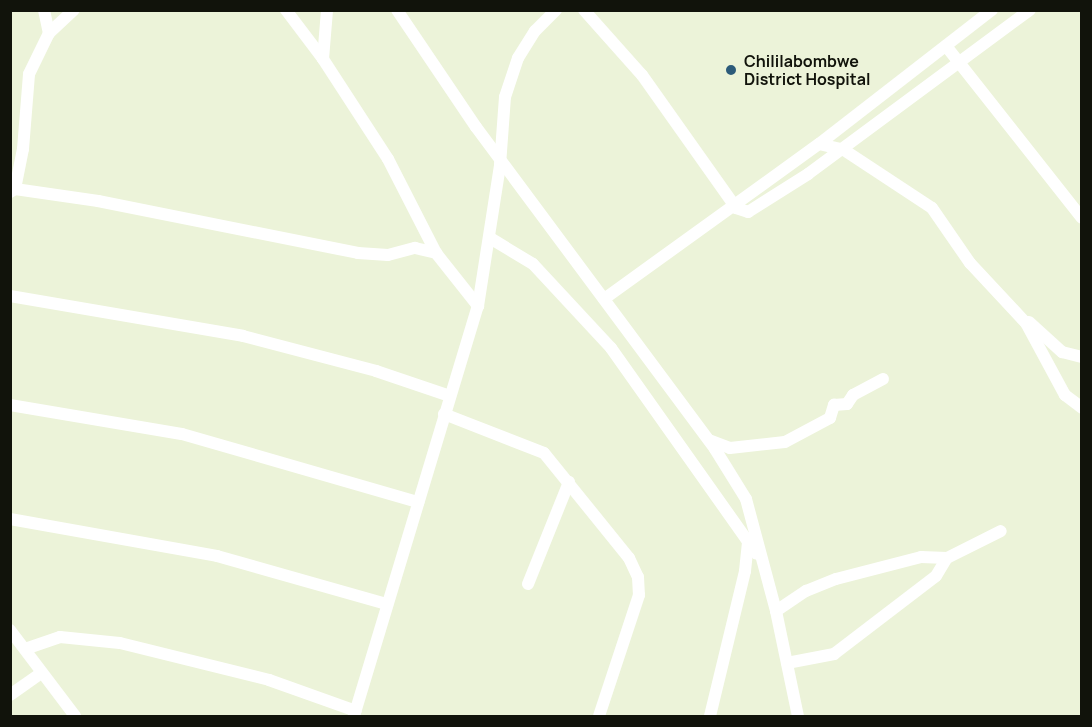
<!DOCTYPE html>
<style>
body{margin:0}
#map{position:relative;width:1092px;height:727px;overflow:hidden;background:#ecf3d9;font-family:Manrope,sans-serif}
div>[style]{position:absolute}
.minor>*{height:12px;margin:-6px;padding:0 6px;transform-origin:6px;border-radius:6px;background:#fff}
.dots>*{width:16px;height:16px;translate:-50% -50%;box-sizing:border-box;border:3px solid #ecf3d9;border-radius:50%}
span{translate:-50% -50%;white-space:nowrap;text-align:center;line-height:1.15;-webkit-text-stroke:5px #ecf3d9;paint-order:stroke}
.poi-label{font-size:16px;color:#11130b;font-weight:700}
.left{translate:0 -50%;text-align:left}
.frame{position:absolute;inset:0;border:12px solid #11130b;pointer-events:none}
</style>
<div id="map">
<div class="minor">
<div style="left:44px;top:10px;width:24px;rotate:78deg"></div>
<div style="left:286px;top:10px;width:61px;rotate:52.9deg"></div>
<div style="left:323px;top:59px;width:119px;rotate:57deg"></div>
<div style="left:388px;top:159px;width:106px;rotate:62.9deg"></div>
<div style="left:397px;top:10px;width:141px;rotate:56deg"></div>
<div style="left:476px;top:127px;width:401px;rotate:53.4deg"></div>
<div style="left:715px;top:449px;width:59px;rotate:58.2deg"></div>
<div style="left:746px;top:499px;width:116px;rotate:75deg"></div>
<div style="left:776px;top:611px;width:107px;rotate:78.2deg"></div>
<div style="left:584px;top:10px;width:87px;rotate:48.3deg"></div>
<div style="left:642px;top:75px;width:163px;rotate:54.7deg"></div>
<div style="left:736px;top:208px;width:13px;rotate:18deg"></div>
<div style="left:748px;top:212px;width:71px;rotate:-32.3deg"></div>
<div style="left:808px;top:174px;width:276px;rotate:-36.5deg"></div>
<div style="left:946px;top:46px;width:219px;rotate:51.7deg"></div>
<div style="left:323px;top:59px;width:49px;rotate:-85.3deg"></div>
<div style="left:819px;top:144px;width:26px;rotate:13deg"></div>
<div style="left:844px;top:150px;width:105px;rotate:33.4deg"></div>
<div style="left:932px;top:208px;width:67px;rotate:55.4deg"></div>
<div style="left:970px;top:263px;width:82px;rotate:47deg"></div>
<div style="left:1026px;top:323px;width:82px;rotate:61.6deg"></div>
<div style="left:1065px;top:395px;width:21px;rotate:37deg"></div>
<div style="left:15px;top:189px;width:41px;rotate:-78.7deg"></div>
<div style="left:23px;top:149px;width:75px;rotate:-85.4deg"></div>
<div style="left:29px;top:74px;width:46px;rotate:-64deg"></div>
<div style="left:49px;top:33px;width:34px;rotate:-43deg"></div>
<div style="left:10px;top:192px;width:6px;rotate:-31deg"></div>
<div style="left:15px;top:189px;width:84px;rotate:8.2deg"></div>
<div style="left:98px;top:201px;width:265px;rotate:11.3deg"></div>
<div style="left:358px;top:253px;width:30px;rotate:4deg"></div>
<div style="left:388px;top:255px;width:28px;rotate:-15deg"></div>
<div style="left:415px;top:248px;width:22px;rotate:13deg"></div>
<div style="left:436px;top:253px;width:68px;rotate:51.6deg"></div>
<div style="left:490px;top:238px;width:50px;rotate:31.2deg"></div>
<div style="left:533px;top:264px;width:115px;rotate:47.1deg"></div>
<div style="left:611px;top:348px;width:252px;rotate:54.7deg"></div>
<div style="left:10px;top:296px;width:236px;rotate:9.7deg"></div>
<div style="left:243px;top:336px;width:138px;rotate:14.7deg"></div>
<div style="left:376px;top:371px;width:78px;rotate:18.7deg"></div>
<div style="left:604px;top:299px;width:265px;rotate:-35.8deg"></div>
<div style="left:819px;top:144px;width:219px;rotate:-37.8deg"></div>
<div style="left:1029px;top:322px;width:45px;rotate:42.3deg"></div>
<div style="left:1062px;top:352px;width:21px;rotate:14deg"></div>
<div style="left:10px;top:405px;width:174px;rotate:9.6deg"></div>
<div style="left:182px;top:434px;width:246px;rotate:16.1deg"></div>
<div style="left:444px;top:414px;width:107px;rotate:21.3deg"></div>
<div style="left:544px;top:453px;width:135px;rotate:51deg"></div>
<div style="left:629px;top:558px;width:21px;rotate:65deg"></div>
<div style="left:638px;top:577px;width:18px;rotate:87deg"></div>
<div style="left:639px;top:595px;width:127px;rotate:108.3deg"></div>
<div style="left:709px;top:440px;width:22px;rotate:21deg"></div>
<div style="left:730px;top:448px;width:55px;rotate:-6.2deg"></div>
<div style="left:785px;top:442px;width:51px;rotate:-28.1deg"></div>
<div style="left:830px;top:418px;width:14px;rotate:-73deg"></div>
<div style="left:834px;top:405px;width:13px;rotate:-4deg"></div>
<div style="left:847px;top:404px;width:11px;rotate:-56deg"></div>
<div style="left:853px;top:395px;width:34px;rotate:-28deg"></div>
<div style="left:10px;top:519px;width:210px;rotate:10.1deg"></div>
<div style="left:217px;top:556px;width:177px;rotate:15.8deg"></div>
<div style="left:528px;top:584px;width:110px;rotate:-68.1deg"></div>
<div style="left:776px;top:611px;width:36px;rotate:-34deg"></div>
<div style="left:806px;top:591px;width:32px;rotate:-22deg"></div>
<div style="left:836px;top:579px;width:88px;rotate:-14.5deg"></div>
<div style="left:921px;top:557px;width:26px;rotate:2deg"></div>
<div style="left:947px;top:558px;width:60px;rotate:-26.6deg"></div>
<div style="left:10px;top:630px;width:108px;rotate:52.9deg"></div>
<div style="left:25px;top:649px;width:37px;rotate:-19deg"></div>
<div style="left:60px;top:637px;width:60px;rotate:5.7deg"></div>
<div style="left:120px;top:643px;width:154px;rotate:13.9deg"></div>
<div style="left:269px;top:680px;width:92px;rotate:19.6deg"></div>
<div style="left:787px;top:663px;width:48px;rotate:-10.8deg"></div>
<div style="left:834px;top:654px;width:128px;rotate:-37.4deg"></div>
<div style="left:936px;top:576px;width:21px;rotate:-59deg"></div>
<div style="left:10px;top:695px;width:38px;rotate:-35deg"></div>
<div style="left:354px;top:716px;width:428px;rotate:-73.2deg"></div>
<div style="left:478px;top:306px;width:143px;rotate:-81.1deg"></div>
<div style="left:500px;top:165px;width:68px;rotate:-85.8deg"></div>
<div style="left:505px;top:97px;width:41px;rotate:-71.6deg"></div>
<div style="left:518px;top:58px;width:32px;rotate:-58deg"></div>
<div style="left:535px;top:31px;width:30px;rotate:-45deg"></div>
<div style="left:710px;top:716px;width:149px;rotate:-76.4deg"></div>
<div style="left:745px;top:571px;width:31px;rotate:-84deg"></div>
</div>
<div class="dots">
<div style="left:731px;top:70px;background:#2c5b7a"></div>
</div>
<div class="poi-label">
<span class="left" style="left:744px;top:70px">Chililabombwe<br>District Hospital</span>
</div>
<div class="frame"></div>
</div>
